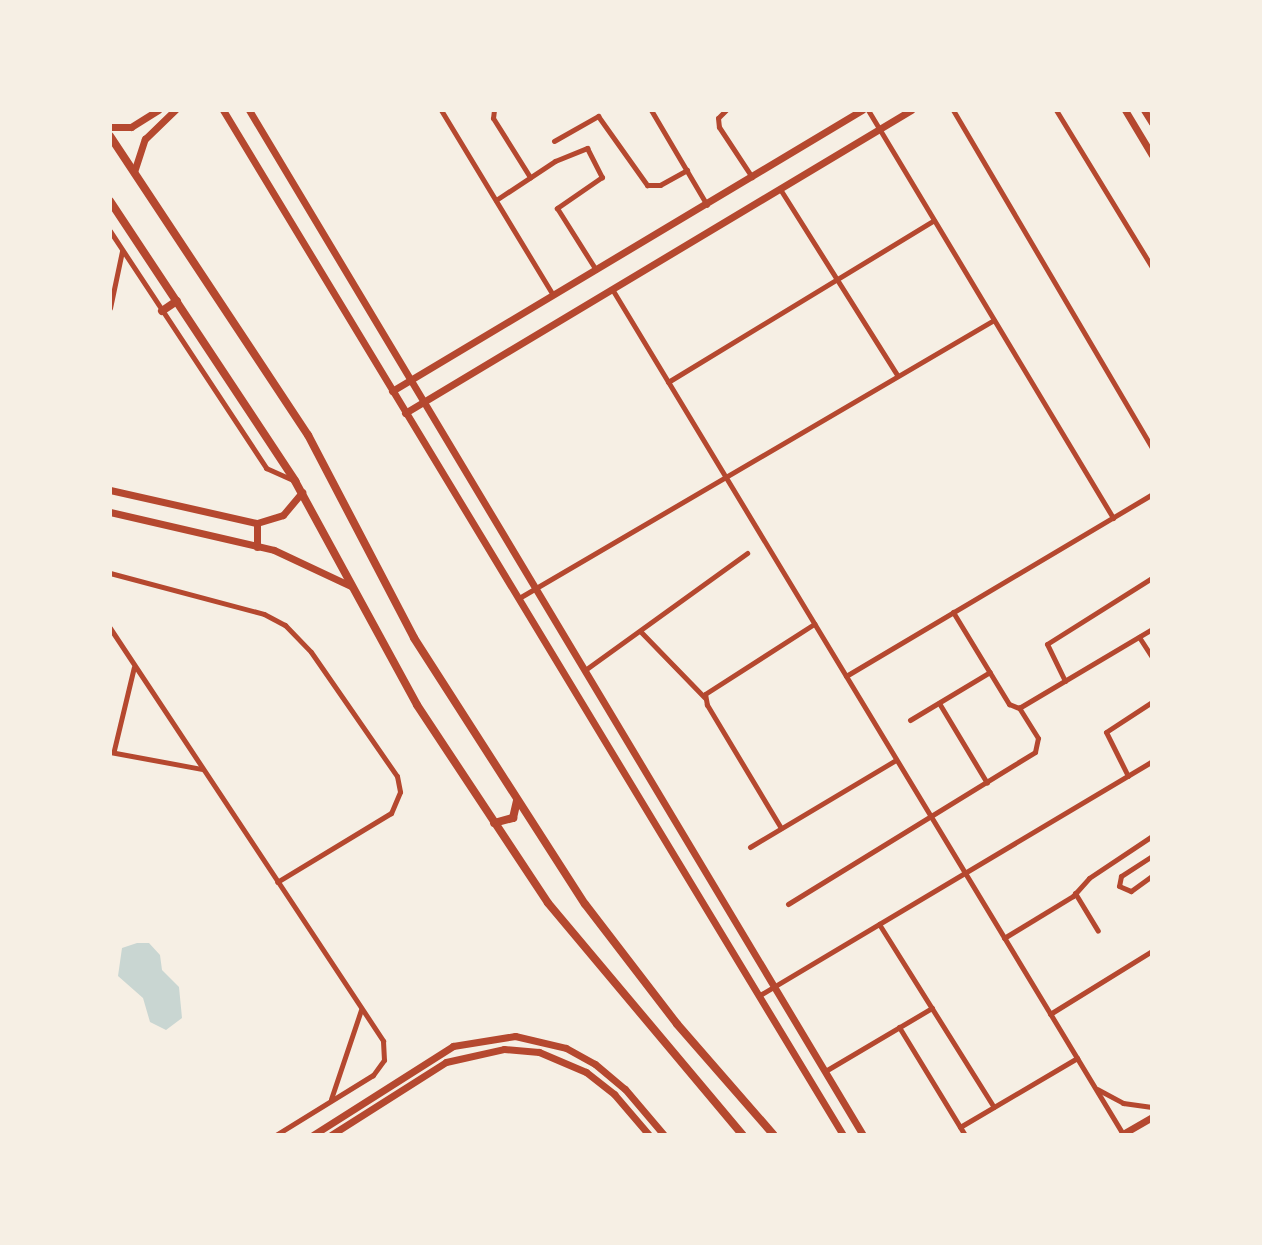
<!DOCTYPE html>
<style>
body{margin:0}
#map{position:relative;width:1262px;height:1245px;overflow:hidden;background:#f6efe4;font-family:Merriweather,serif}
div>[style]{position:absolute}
.water>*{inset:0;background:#c9d6d2}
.minor>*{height:5px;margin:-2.5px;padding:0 2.5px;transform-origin:2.5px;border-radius:2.5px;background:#b5482f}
.tertiary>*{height:7px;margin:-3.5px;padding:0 3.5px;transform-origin:3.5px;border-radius:3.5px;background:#b5482f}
.secondary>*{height:8px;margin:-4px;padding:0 4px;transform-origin:4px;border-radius:4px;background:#b5482f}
span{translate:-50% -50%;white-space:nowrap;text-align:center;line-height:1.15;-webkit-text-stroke:8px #f6efe4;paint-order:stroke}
.frame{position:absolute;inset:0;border:112px solid #f6efe4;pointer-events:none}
</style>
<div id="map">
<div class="water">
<div style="clip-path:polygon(137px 943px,149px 943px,160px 955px,162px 970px,179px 987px,182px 1018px,166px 1030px,150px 1022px,143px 998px,118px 976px,122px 948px)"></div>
</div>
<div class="minor">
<div style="left:441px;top:110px;width:216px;rotate:58.8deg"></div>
<div style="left:494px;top:110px;width:8px;rotate:97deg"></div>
<div style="left:493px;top:118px;width:70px;rotate:57.9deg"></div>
<div style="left:651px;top:110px;width:110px;rotate:59.5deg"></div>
<div style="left:726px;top:110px;width:11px;rotate:135deg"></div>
<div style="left:718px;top:118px;width:9px;rotate:84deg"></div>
<div style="left:719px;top:127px;width:60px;rotate:56.6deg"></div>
<div style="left:868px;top:110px;width:476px;rotate:59deg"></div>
<div style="left:953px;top:110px;width:392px;rotate:59.5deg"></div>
<div style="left:1056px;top:110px;width:184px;rotate:58.6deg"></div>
<div style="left:554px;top:141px;width:51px;rotate:-29.6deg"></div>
<div style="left:598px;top:116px;width:85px;rotate:54.6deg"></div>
<div style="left:647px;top:185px;width:13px"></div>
<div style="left:660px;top:185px;width:31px;rotate:-29deg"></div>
<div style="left:780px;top:189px;width:220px;rotate:57.8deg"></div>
<div style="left:496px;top:200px;width:71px;rotate:-33.5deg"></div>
<div style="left:555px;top:161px;width:35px;rotate:-22deg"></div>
<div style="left:587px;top:148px;width:33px;rotate:63deg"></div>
<div style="left:602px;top:177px;width:55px;rotate:145.4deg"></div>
<div style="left:557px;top:208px;width:73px;rotate:57.8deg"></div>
<div style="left:110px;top:231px;width:284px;rotate:56.6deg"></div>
<div style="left:266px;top:468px;width:30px;rotate:24deg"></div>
<div style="left:612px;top:289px;width:987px;rotate:58.84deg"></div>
<div style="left:110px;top:308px;width:58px;rotate:-78.1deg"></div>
<div style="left:668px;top:382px;width:311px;rotate:-31.3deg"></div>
<div style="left:110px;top:573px;width:159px;rotate:14.9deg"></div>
<div style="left:264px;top:614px;width:24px;rotate:28deg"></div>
<div style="left:285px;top:625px;width:37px;rotate:46deg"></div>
<div style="left:311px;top:652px;width:151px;rotate:55.3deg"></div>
<div style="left:397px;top:776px;width:16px;rotate:79deg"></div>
<div style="left:400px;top:792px;width:23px;rotate:113deg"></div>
<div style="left:391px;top:813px;width:133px;rotate:148.8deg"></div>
<div style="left:519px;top:598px;width:550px;rotate:-30.34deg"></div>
<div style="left:953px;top:612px;width:108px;rotate:58.7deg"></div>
<div style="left:1009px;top:704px;width:11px;rotate:22deg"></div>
<div style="left:1019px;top:708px;width:155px;rotate:-30.7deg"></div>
<div style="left:110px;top:628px;width:495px;rotate:56.5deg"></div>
<div style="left:383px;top:1041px;width:19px;rotate:87deg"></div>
<div style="left:384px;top:1060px;width:19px;rotate:126deg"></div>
<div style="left:373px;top:1075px;width:114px;rotate:148.3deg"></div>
<div style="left:641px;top:632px;width:91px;rotate:45.9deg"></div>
<div style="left:1139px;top:637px;width:24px;rotate:57deg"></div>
<div style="left:585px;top:670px;width:200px;rotate:-35.8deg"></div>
<div style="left:846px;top:676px;width:356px;rotate:-30.7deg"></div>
<div style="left:1065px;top:681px;width:41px;rotate:-115.9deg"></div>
<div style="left:1047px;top:644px;width:124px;rotate:-32.2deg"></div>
<div style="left:939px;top:703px;width:93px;rotate:59deg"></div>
<div style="left:910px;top:720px;width:93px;rotate:-31deg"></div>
<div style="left:114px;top:750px;width:85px;rotate:-76.5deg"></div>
<div style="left:110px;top:752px;width:94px;rotate:10.5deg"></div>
<div style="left:1128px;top:776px;width:49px;rotate:-116.6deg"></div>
<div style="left:1106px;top:732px;width:55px;rotate:-33.1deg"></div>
<div style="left:781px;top:828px;width:144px;rotate:-121deg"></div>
<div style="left:707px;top:705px;width:11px;rotate:-100deg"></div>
<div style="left:705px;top:694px;width:130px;rotate:-32.7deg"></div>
<div style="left:750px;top:847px;width:170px;rotate:-30.8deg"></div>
<div style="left:1152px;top:856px;width:37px;rotate:147deg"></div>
<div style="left:1121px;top:876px;width:10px;rotate:101deg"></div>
<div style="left:1119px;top:886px;width:13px;rotate:23deg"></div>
<div style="left:1131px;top:891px;width:26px;rotate:-36deg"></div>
<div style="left:1075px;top:893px;width:44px;rotate:58.8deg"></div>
<div style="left:788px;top:904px;width:290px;rotate:-31.6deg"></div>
<div style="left:1035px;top:752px;width:14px;rotate:-78deg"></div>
<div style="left:1038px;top:738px;width:36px;rotate:-122deg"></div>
<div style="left:879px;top:924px;width:216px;rotate:57.9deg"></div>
<div style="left:1004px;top:938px;width:81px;rotate:-31.3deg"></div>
<div style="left:1073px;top:896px;width:24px;rotate:-48deg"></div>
<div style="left:1089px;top:878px;width:76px;rotate:-33.7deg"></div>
<div style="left:760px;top:995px;width:457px;rotate:-30.8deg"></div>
<div style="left:1050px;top:1014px;width:120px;rotate:-31.7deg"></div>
<div style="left:899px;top:1027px;width:127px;rotate:58.6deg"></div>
<div style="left:827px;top:1070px;width:122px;rotate:-30.6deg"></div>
<div style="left:1097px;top:1089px;width:30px;rotate:28deg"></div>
<div style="left:1123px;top:1103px;width:29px;rotate:8deg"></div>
<div style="left:331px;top:1099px;width:94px;rotate:-71.4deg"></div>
<div style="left:960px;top:1127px;width:136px;rotate:-30.5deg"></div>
</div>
<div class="tertiary">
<div style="left:223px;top:110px;width:1198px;rotate:58.83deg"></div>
<div style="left:249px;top:110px;width:1195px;rotate:59.08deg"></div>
<div style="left:1125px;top:110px;width:52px;rotate:59deg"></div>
<div style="left:1144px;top:110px;width:15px;rotate:58deg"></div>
<div style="left:110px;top:127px;width:21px"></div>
<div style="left:131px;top:127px;width:32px;rotate:-32deg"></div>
<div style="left:134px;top:172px;width:35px;rotate:-72deg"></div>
<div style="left:145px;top:139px;width:42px;rotate:-44deg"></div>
<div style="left:392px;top:391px;width:548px;rotate:-30.87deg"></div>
<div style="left:405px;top:413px;width:590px;rotate:-30.91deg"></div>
<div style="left:110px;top:490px;width:151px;rotate:12.7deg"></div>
<div style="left:257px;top:523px;width:27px;rotate:-17deg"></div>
<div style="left:283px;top:515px;width:30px;rotate:-50deg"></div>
<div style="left:110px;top:512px;width:168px;rotate:13deg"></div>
<div style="left:274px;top:550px;width:85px;rotate:25.1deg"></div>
<div style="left:257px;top:547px;width:24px;rotate:-90deg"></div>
<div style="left:313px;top:1135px;width:166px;rotate:-32.4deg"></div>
<div style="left:453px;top:1046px;width:63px;rotate:-9.2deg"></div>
<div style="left:515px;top:1036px;width:52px;rotate:13.2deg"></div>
<div style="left:566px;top:1048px;width:33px;rotate:29deg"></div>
<div style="left:595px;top:1064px;width:39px;rotate:40deg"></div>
<div style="left:625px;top:1089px;width:60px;rotate:49.7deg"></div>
<div style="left:331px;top:1135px;width:136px;rotate:-32.4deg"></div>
<div style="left:446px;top:1062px;width:59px;rotate:-12.6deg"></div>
<div style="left:504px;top:1049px;width:35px;rotate:5deg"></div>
<div style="left:539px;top:1052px;width:51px;rotate:23.1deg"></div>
<div style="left:586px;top:1072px;width:36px;rotate:38deg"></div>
<div style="left:614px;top:1094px;width:54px;rotate:49.5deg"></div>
<div style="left:1121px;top:1135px;width:36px;rotate:-30deg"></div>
</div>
<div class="secondary">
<div style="left:110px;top:136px;width:359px;rotate:56.5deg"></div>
<div style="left:308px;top:435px;width:229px;rotate:62.4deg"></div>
<div style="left:414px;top:638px;width:316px;rotate:57.3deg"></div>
<div style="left:585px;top:904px;width:151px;rotate:52.5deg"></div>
<div style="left:677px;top:1024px;width:147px;rotate:48.9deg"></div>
<div style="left:110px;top:201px;width:336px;rotate:56.5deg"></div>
<div style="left:295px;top:481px;width:255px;rotate:61.4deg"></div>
<div style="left:417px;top:705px;width:237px;rotate:56.5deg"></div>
<div style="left:548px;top:903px;width:303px;rotate:50deg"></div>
<div style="left:162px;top:311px;width:18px;rotate:-34deg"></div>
<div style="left:494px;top:823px;width:20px;rotate:-15deg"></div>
<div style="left:513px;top:818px;width:18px;rotate:-77deg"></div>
</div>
<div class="frame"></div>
</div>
